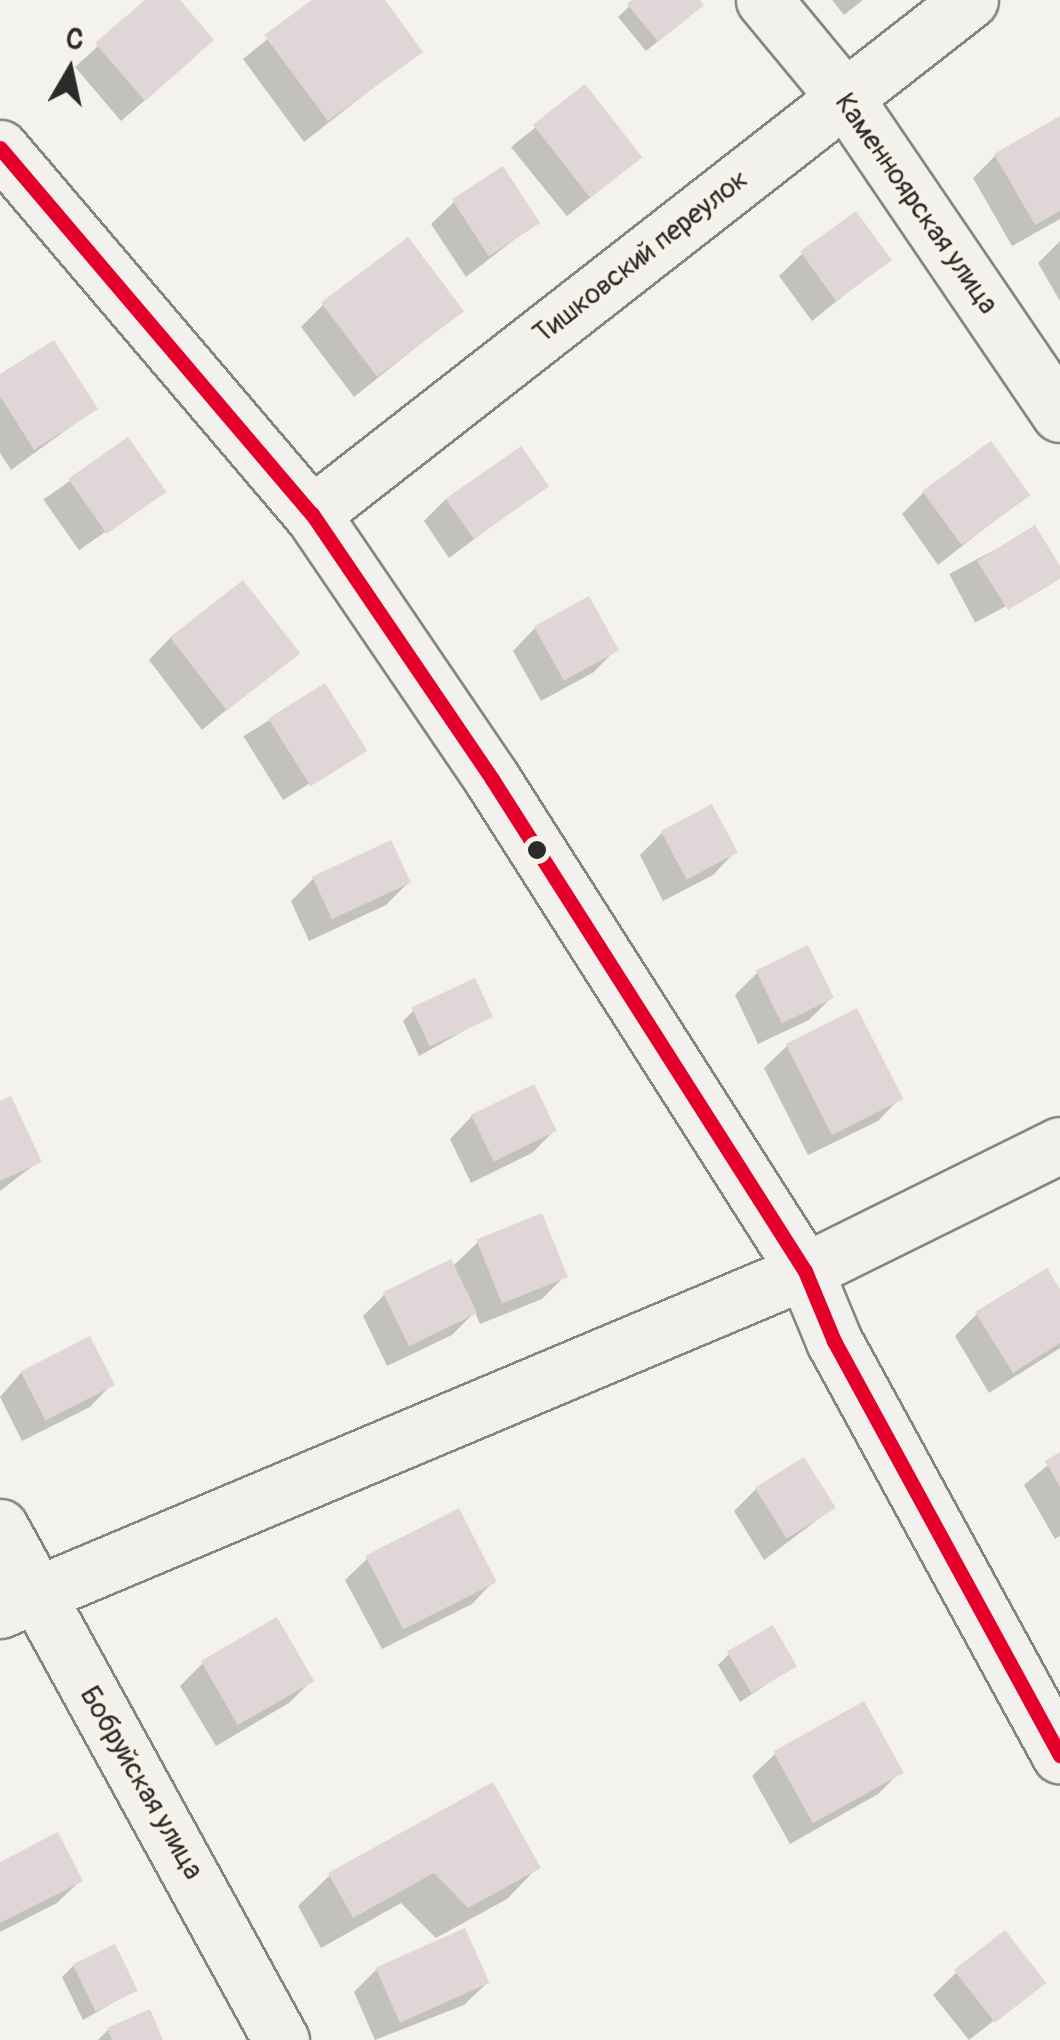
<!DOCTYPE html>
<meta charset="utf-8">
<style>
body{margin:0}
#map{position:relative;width:1060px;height:2040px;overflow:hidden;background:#f4f2ec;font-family:Pangolin,sans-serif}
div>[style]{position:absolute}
.shadow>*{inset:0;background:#0003;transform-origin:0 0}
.building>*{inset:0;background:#e0d5d7;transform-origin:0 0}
.roads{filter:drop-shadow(2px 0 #858582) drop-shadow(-2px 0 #858582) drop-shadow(0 2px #858582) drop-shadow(0 -2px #858582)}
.minor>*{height:55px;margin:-27.5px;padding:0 27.5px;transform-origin:27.5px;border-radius:27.5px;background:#f2f1ed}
.bus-1>*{height:15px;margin:-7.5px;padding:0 7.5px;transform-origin:7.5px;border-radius:7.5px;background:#e4002b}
.dots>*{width:28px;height:28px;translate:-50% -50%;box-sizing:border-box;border:5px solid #f7f3e8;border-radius:50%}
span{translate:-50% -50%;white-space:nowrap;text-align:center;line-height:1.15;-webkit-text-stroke:8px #f7f3e8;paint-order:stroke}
.street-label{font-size:28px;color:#2b2b2b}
.north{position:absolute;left:20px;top:20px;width:100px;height:100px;-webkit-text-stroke:8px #f7f3e8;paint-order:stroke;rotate:9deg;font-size:28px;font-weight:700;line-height:40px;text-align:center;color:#2b2b2b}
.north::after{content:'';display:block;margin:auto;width:35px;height:45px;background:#2b2b2b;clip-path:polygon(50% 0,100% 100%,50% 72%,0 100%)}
</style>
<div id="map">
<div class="shadow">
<div style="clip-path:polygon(149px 0,177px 0,189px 62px,121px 121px,75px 67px)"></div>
<div style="clip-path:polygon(316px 0,382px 0,420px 51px,304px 142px,243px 59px)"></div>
<div style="clip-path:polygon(636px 0,696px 0,689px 16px,646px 51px,618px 17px)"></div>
<div style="clip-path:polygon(832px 0,863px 0,844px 15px)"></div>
<div style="left:584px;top:88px;width:89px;height:94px;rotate:51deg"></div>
<div style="clip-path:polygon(1060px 119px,1060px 219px,1012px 246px,973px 178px,995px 156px)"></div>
<div style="clip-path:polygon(454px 202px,537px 222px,466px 277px,431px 224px)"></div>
<div style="clip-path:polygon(1060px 241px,1060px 301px,1038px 263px)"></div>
<div style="clip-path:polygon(802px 254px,889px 259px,812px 321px,779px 276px)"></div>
<div style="clip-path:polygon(323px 305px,461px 311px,354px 397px,301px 327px)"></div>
<div style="clip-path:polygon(0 377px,95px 409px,11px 470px,0 453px)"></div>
<div style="left:127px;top:441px;width:62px;height:102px;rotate:55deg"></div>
<div style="clip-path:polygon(545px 486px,449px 558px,424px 521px,446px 499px)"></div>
<div style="clip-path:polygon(924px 492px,1027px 495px,938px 565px,902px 514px)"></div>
<div style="left:1034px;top:529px;width:55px;height:96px;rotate:62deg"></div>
<div style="clip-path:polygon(535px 628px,616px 649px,594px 672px,541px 701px,513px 651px)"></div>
<div style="clip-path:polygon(171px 637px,296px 653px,202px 730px,149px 660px)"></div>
<div style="left:324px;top:686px;width:75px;height:95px;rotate:58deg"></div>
<div style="clip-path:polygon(662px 833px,735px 852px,713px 875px,663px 901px,640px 855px)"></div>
<div style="clip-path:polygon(313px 879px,408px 883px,386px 905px,309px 941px,291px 901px)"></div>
<div style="clip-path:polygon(757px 973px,831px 998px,809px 1020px,758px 1044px,735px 995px)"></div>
<div style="clip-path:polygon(414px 1010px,490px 1016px,419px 1056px,403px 1021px)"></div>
<div style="clip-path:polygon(787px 1046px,900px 1098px,878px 1121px,808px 1155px,764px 1068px)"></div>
<div style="clip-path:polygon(0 1104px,39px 1161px,0 1191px)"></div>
<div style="clip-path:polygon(472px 1116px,554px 1131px,532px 1153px,471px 1183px,450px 1139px)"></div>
<div style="clip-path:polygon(478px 1242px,565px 1276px,542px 1299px,480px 1324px,475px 1312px,452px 1335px,387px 1366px,363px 1316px,385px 1294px,452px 1267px)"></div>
<div style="clip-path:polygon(1060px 1294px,1060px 1348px,989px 1393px,955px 1336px,977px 1314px)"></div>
<div style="clip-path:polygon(21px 1373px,112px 1384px,90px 1407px,22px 1441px,0 1397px)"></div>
<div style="clip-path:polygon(1060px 1455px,1060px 1536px,1055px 1539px,1024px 1485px)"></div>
<div style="clip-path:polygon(756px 1489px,833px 1508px,764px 1560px,734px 1511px)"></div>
<div style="clip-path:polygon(368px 1558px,494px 1581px,472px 1604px,382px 1649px,345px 1580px)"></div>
<div style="clip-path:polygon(729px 1654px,794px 1666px,740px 1702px,718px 1665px)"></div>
<div style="clip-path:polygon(203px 1663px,311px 1681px,289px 1703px,216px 1746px,180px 1686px)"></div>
<div style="clip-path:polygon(775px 1754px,900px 1772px,878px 1794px,790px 1844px,752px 1776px)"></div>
<div style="clip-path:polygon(0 1864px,80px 1881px,57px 1903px,0 1932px)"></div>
<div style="clip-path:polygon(538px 1867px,507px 1899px,436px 1938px,401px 1903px,321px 1948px,298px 1906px,330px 1875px)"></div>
<div style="clip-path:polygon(73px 1966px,135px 1990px,83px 2020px,62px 1977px)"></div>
<div style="clip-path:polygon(376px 1970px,487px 1983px,464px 2005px,375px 2040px,354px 1992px)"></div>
<div style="clip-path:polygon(956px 1973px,1042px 1983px,969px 2040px,933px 1995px)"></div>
<div style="clip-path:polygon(108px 2030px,160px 2040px,98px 2040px)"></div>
</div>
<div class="building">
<div style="clip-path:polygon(145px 0,180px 0,214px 40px,145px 101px,95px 43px)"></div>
<div style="clip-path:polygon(312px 0,385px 0,423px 52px,328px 121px,264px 35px)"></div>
<div style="clip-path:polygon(632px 0,700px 0,704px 5px,658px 42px,627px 4px)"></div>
<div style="left:585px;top:84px;width:93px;height:66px;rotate:52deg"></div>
<div style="clip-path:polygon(1060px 116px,1060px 211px,1035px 225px,994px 154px)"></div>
<div style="left:503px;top:166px;width:68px;height:61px;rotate:57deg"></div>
<div style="left:856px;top:211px;width:61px;height:69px;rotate:54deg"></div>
<div style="left:408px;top:237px;width:93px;height:109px;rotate:53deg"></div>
<div style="clip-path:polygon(54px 340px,98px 409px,34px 450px,0 396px,0 374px)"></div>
<div style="left:128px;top:437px;width:67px;height:73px;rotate:55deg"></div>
<div style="left:991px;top:441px;width:67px;height:85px;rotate:54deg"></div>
<div style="left:521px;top:446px;width:49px;height:92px;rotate:55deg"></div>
<div style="clip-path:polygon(1035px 525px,1060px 566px,1060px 579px,1008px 610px,977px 561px)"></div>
<div style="left:243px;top:580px;width:93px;height:93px;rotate:52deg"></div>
<div style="left:589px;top:596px;width:62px;height:63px;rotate:61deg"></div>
<div style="left:325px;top:683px;width:80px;height:67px;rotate:58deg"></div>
<div style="left:712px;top:804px;width:55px;height:58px;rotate:62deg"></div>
<div style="left:391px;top:840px;width:47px;height:87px;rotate:65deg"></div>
<div style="left:808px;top:945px;width:59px;height:58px;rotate:64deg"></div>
<div style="left:475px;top:978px;width:43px;height:70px;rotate:65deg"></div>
<div style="left:857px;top:1008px;width:102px;height:80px;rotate:63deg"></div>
<div style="left:534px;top:1084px;width:52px;height:70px;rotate:64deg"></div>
<div style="clip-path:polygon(11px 1096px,42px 1162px,0 1181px,0 1101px)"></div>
<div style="left:542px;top:1213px;width:69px;height:71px;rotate:68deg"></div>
<div style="left:451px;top:1259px;width:60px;height:76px;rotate:64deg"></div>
<div style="clip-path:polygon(1047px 1268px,1060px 1289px,1060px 1343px,1013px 1373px,975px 1312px)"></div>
<div style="left:90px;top:1336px;width:55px;height:78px;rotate:63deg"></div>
<div style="clip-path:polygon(1060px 1452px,1060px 1487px,1045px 1461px)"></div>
<div style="left:804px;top:1457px;width:60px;height:58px;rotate:58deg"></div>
<div style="left:459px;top:1508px;width:83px;height:105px;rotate:63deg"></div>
<div style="left:277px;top:1617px;width:74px;height:88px;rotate:60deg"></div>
<div style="left:773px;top:1625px;width:48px;height:53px;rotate:60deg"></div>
<div style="left:864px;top:1701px;width:82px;height:104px;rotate:61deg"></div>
<div style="clip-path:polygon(493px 1782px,541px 1868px,468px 1908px,434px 1873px,353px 1918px,328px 1873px)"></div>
<div style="clip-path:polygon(58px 1832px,83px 1881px,0 1923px,0 1862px)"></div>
<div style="left:465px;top:1928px;width:60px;height:98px;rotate:66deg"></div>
<div style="left:1005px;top:1930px;width:67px;height:65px;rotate:52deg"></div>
<div style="left:115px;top:1944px;width:52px;height:47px;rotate:64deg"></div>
<div style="clip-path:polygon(150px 2009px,163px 2040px,112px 2040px,107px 2028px)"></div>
</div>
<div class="roads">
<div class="minor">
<div style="left:764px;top:0;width:127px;rotate:50.4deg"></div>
<div style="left:845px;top:98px;width:382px;rotate:55.8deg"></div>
<div style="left:0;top:148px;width:481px;rotate:49.6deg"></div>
<div style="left:312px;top:514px;width:320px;rotate:55.8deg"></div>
<div style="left:492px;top:779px;width:583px;rotate:57.54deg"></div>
<div style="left:805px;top:1271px;width:76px;rotate:67.5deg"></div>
<div style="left:834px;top:1341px;width:472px;rotate:61.4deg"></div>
<div style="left:312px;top:514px;width:835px;rotate:-38deg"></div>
<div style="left:0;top:1527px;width:585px;rotate:61.29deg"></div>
<div style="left:0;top:1610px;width:873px;rotate:-22.84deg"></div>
<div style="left:805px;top:1271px;width:284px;rotate:-26.3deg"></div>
</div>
</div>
<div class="bus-1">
<div style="left:0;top:148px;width:481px;rotate:49.6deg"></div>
<div style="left:312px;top:514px;width:320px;rotate:55.8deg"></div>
<div style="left:492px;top:779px;width:583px;rotate:57.54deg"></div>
<div style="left:805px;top:1271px;width:76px;rotate:67.5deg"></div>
<div style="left:834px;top:1341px;width:472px;rotate:61.4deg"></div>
</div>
<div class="dots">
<div style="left:537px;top:850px;background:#2b2b2b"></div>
</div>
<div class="street-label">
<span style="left:916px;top:204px;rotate:55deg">Каменноярская улица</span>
<span style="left:641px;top:257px;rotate:-38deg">Тишковский переулок</span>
<span style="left:141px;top:1783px;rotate:60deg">Бобруйская улица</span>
</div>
<div class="north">С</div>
</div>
